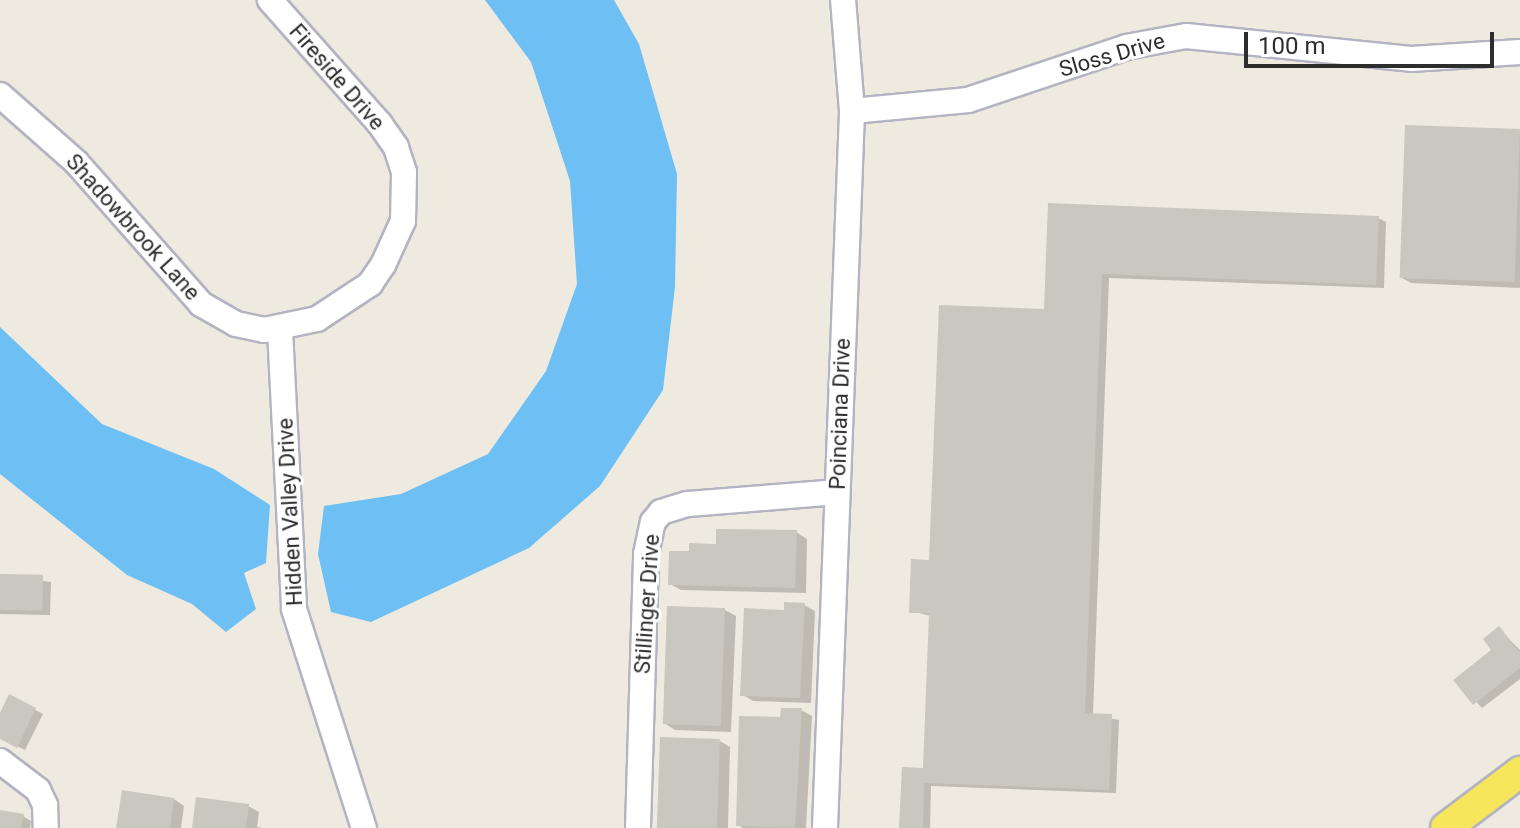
<!DOCTYPE html>
<style>
body{margin:0}
#map{position:relative;width:1520px;height:828px;overflow:hidden;background:#efeadf;font-family:Roboto,sans-serif}
div>[style]{position:absolute}
.water>*{inset:0;background:#6ec0f4}
.shadow>*{inset:0;background:#0003}
.building>*{inset:0;background:#cac7be;transform-origin:0 0}
.roads{filter:drop-shadow(2px 0 #b3b3c1) drop-shadow(-2px 0 #b3b3c1) drop-shadow(0 2px #b3b3c1) drop-shadow(0 -2px #b3b3c1)}
.minor>*{height:24px;margin:-12px;padding:0 12px;transform-origin:12px;border-radius:12px;background:#fff}
.major>*{height:30px;margin:-15px;padding:0 15px;transform-origin:15px;border-radius:15px;background:#f7e65b}
span{translate:-50% -50%;white-space:nowrap;text-align:center;line-height:1.15;-webkit-text-stroke:6px #fff;paint-order:stroke}
.street-label{font-size:22px;color:#2d2d2d}
.scale{position:absolute;left:1244px;top:32px;width:250px;height:36px;box-sizing:border-box;border:4px solid #2d2d2d;border-top:0;padding-left:10px;font-size:24px;line-height:28px;white-space:nowrap;color:#2d2d2d;-webkit-text-stroke:6px #fff;paint-order:stroke}
</style>
<div id="map">
<div class="water">
<div style="clip-path:polygon(485px 0,614px 0,639px 44px,677px 174px,675px 287px,663px 390px,600px 486px,529px 548px,371px 622px,331px 612px,318px 554px,324px 506px,401px 494px,488px 454px,546px 371px,577px 284px,570px 181px,531px 62px)"></div>
<div style="clip-path:polygon(0 327px,102px 424px,214px 469px,270px 505px,266px 563px,244px 573px,256px 609px,226px 632px,192px 604px,127px 575px,0 474px)"></div>
</div>
<div class="shadow">
<div style="clip-path:polygon(1520px 132px,1520px 288px,1411px 283px,1400px 277px)"></div>
<div style="clip-path:polygon(1050px 205px,1378px 218px,1386px 222px,1384px 288px,1109px 278px,1093px 715px,1119px 720px,1116px 793px,931px 786px,930px 828px,901px 828px,925px 770px,931px 616px,911px 611px,1046px 311px)"></div>
<div style="clip-path:polygon(796px 532px,807px 539px,806px 593px,681px 590px,670px 584px,718px 546px)"></div>
<div style="clip-path:polygon(0 576px,51px 582px,50px 615px,0 614px)"></div>
<div style="clip-path:polygon(804px 605px,815px 611px,811px 703px,753px 701px,742px 694px,786px 612px)"></div>
<div style="clip-path:polygon(725px 610px,736px 616px,731px 732px,675px 730px,664px 723px)"></div>
<div style="clip-path:polygon(1499px 629px,1520px 650px,1520px 679px,1482px 708px,1456px 680px,1494px 650px)"></div>
<div style="clip-path:polygon(10px 697px,43px 714px,25px 750px,0 738px,0 717px)"></div>
<div style="clip-path:polygon(801px 710px,812px 716px,806px 828px,743px 828px,738px 825px,782px 719px)"></div>
<div style="clip-path:polygon(720px 741px,730px 747px,728px 828px,660px 828px)"></div>
<div style="clip-path:polygon(174px 799px,184px 806px,181px 828px,118px 828px)"></div>
<div style="clip-path:polygon(248px 806px,259px 812px,257px 827px,263px 828px,194px 828px)"></div>
<div style="clip-path:polygon(0 812px,23px 816px,31px 821px,30px 828px,0 828px)"></div>
</div>
<div class="building">
<div style="left:1405px;top:125px;width:115px;height:153px;rotate:2deg"></div>
<div style="clip-path:polygon(1048px 203px,1379px 216px,1376px 285px,1102px 274px,1085px 713px,1112px 714px,1109px 790px,924px 783px,923px 828px,899px 828px,902px 767px,923px 768px,929px 613px,909px 613px,911px 559px,929px 560px,939px 305px,1044px 309px)"></div>
<div style="clip-path:polygon(716px 529px,797px 530px,795px 588px,668px 585px,669px 551px,689px 551px,689px 543px,716px 544px)"></div>
<div style="left:0;top:574px;width:43px;height:36px;rotate:1deg"></div>
<div style="clip-path:polygon(784px 602px,805px 603px,800px 698px,740px 696px,744px 608px,784px 610px)"></div>
<div style="left:667px;top:606px;width:58px;height:118px;rotate:2deg"></div>
<div style="clip-path:polygon(1499px 626px,1520px 653px,1520px 668px,1473px 705px,1453px 680px,1491px 650px,1483px 639px)"></div>
<div style="clip-path:polygon(9px 694px,36px 708px,17px 748px,0 739px,0 713px)"></div>
<div style="clip-path:polygon(781px 708px,802px 708px,795px 828px,736px 826px,739px 716px,780px 717px)"></div>
<div style="left:660px;top:737px;width:60px;height:91px;rotate:2deg"></div>
<div style="clip-path:polygon(122px 790px,174px 798px,170px 828px,116px 828px)"></div>
<div style="clip-path:polygon(196px 797px,249px 804px,246px 828px,192px 828px)"></div>
<div style="clip-path:polygon(0 810px,24px 814px,21px 828px,0 828px)"></div>
</div>
<div class="roads">
<div class="minor">
<div style="left:0;top:95px;width:101px;rotate:41.4deg"></div>
<div style="left:76px;top:162px;width:189px;rotate:48.6deg"></div>
<div style="left:201px;top:304px;width:40px;rotate:29.7deg"></div>
<div style="left:236px;top:324px;width:29px;rotate:12deg"></div>
<div style="left:264px;top:330px;width:54px;rotate:-11.7deg"></div>
<div style="left:317px;top:319px;width:64px;rotate:-33.4deg"></div>
<div style="left:370px;top:284px;width:23px;rotate:-56deg"></div>
<div style="left:383px;top:265px;width:48px;rotate:-65.6deg"></div>
<div style="left:403px;top:221px;width:49px;rotate:-88.8deg"></div>
<div style="left:404px;top:172px;width:26px;rotate:-108deg"></div>
<div style="left:396px;top:147px;width:28px;rotate:-125deg"></div>
<div style="left:380px;top:124px;width:166px;rotate:-131.6deg"></div>
<div style="left:852px;top:111px;width:117px;rotate:-5.4deg"></div>
<div style="left:968px;top:100px;width:167px;rotate:-18.5deg"></div>
<div style="left:1126px;top:47px;width:61px;rotate:-10.4deg"></div>
<div style="left:1186px;top:36px;width:226px;rotate:5.8deg"></div>
<div style="left:1411px;top:59px;width:109px;rotate:-3.7deg"></div>
<div style="left:280px;top:330px;width:279px;rotate:87.1deg"></div>
<div style="left:294px;top:609px;width:230px;rotate:72.3deg"></div>
<div style="left:0;top:761px;width:48px;rotate:37.3deg"></div>
<div style="left:38px;top:790px;width:17px;rotate:65deg"></div>
<div style="left:45px;top:805px;width:23px;rotate:88deg"></div>
<div style="left:638px;top:828px;width:274px;rotate:-88.3deg"></div>
<div style="left:646px;top:554px;width:33px;rotate:-78deg"></div>
<div style="left:653px;top:522px;width:13px;rotate:-51deg"></div>
<div style="left:661px;top:512px;width:28px;rotate:-17deg"></div>
<div style="left:688px;top:504px;width:148px;rotate:-4.6deg"></div>
<div style="left:825px;top:828px;width:718px;rotate:-87.84deg"></div>
<div style="left:852px;top:111px;width:111px;rotate:-94.6deg"></div>
</div>
<div class="major">
<div style="left:1446px;top:828px;width:93px;rotate:-37.1deg"></div>
</div>
</div>
<div class="street-label">
<span style="left:1112px;top:55px;rotate:-16deg">Sloss Drive</span>
<span style="left:337px;top:77px;rotate:49deg">Fireside Drive</span>
<span style="left:133px;top:227px;rotate:48deg">Shadowbrook Lane</span>
<span style="left:840px;top:414px;rotate:-88deg">Poinciana Drive</span>
<span style="left:290px;top:512px;rotate:-93deg">Hidden Valley Drive</span>
<span style="left:647px;top:604px;rotate:-86deg">Stillinger Drive</span>
</div>
<div class="scale">100 m</div>
</div>
